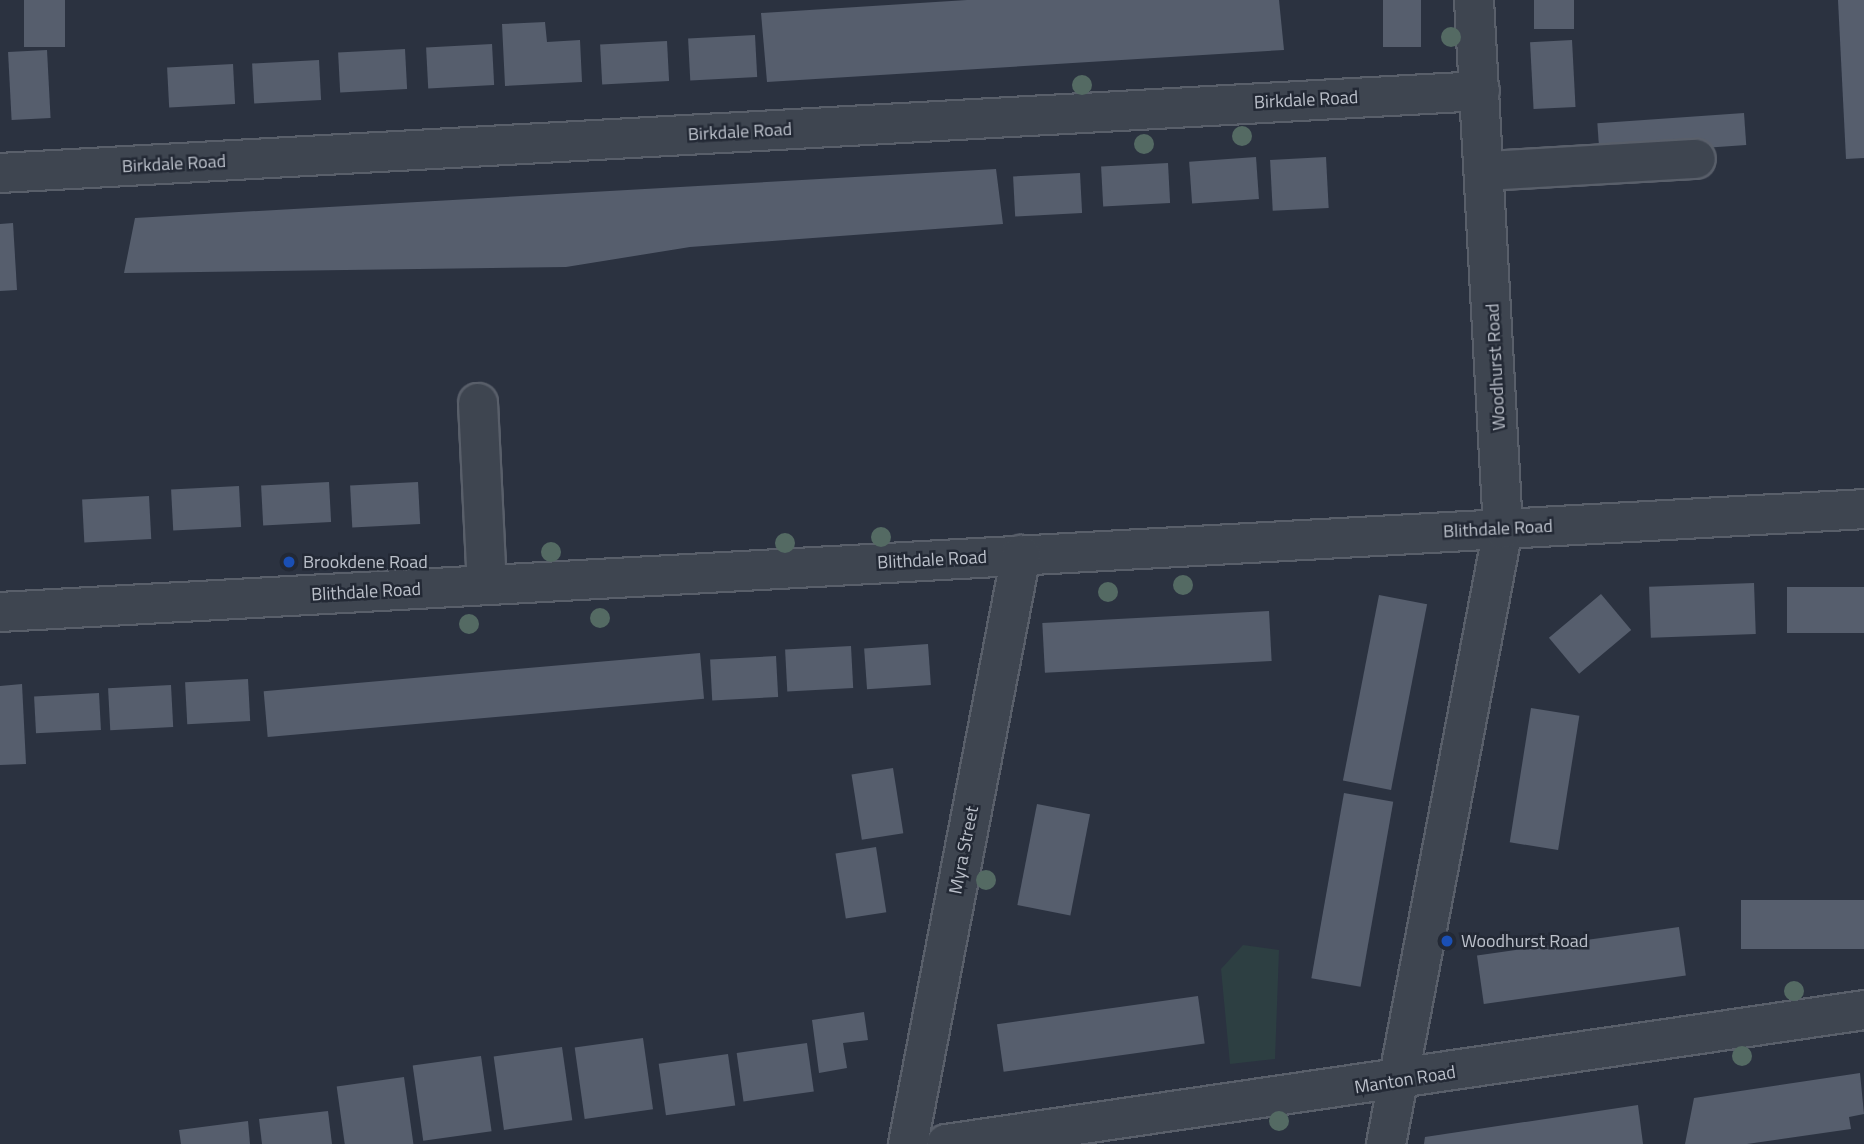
<!DOCTYPE html>
<style>
body{margin:0}
#map{position:relative;width:1864px;height:1144px;overflow:hidden;background:#2b3240;font-family:"Titillium Web",sans-serif}
div>[style]{position:absolute}
.green>*{inset:0;background:#2d3f42}
.building>*{inset:0;background:#565e6d;transform-origin:0 0}
.roads{filter:drop-shadow(2px 0 #595f6a) drop-shadow(-2px 0 #595f6a) drop-shadow(0 2px #595f6a) drop-shadow(0 -2px #595f6a)}
.minor>*{height:38px;margin:-19px;padding:0 19px;transform-origin:19px;border-radius:19px;background:#3e4550}
.trees>*{width:20px;height:20px;margin:-10px;border-radius:50%;background:#546a63}
.dots>*{width:19px;height:19px;translate:-50% -50%;box-sizing:border-box;border:4px solid #232935;border-radius:50%}
span{translate:-50% -50%;white-space:nowrap;text-align:center;line-height:1.15;-webkit-text-stroke:5px #232935;paint-order:stroke}
.street-label{font-size:18px;color:#bbc0ca}
.poi-label{font-size:18px;color:#bbc0ca}
.left{translate:0 -50%;text-align:left}
</style>
<div id="map">
<div class="green">
<div style="clip-path:polygon(1243px 945px,1279px 950px,1275px 1059px,1230px 1064px,1221px 969px)"></div>
</div>
<div class="building">
<div style="left:24px;top:0;width:41px;height:47px"></div>
<div style="clip-path:polygon(967px 0,1279px 0,1284px 50px,767px 82px,761px 13px)"></div>
<div style="left:1383px;top:0;width:38px;height:47px"></div>
<div style="left:1534px;top:0;width:40px;height:29px"></div>
<div style="clip-path:polygon(1838px 0,1864px 0,1864px 158px,1846px 159px)"></div>
<div style="clip-path:polygon(545px 22px,547px 42px,580px 40px,582px 82px,505px 86px,502px 24px)"></div>
<div style="left:755px;top:35px;width:42px;height:67px;rotate:87deg"></div>
<div style="left:1572px;top:40px;width:67px;height:42px;rotate:87deg"></div>
<div style="left:667px;top:41px;width:40px;height:67px;rotate:87deg"></div>
<div style="left:492px;top:44px;width:41px;height:66px;rotate:87deg"></div>
<div style="left:405px;top:49px;width:40px;height:67px;rotate:87deg"></div>
<div style="left:47px;top:50px;width:68px;height:39px;rotate:87deg"></div>
<div style="left:319px;top:60px;width:40px;height:67px;rotate:87deg"></div>
<div style="left:233px;top:64px;width:40px;height:66px;rotate:87deg"></div>
<div style="left:1744px;top:113px;width:32px;height:147px;rotate:86deg"></div>
<div style="left:1256px;top:157px;width:42px;height:67px;rotate:86deg"></div>
<div style="left:1326px;top:157px;width:51px;height:56px;rotate:87deg"></div>
<div style="left:1168px;top:163px;width:40px;height:67px;rotate:87deg"></div>
<div style="clip-path:polygon(996px 169px,1003px 224px,690px 247px,566px 267px,124px 273px,135px 218px)"></div>
<div style="left:1080px;top:173px;width:40px;height:67px;rotate:87deg"></div>
<div style="clip-path:polygon(13px 223px,17px 290px,0 291px,0 224px)"></div>
<div style="left:329px;top:482px;width:40px;height:68px;rotate:87deg"></div>
<div style="left:418px;top:482px;width:42px;height:68px;rotate:87deg"></div>
<div style="left:239px;top:486px;width:41px;height:68px;rotate:87deg"></div>
<div style="left:149px;top:496px;width:43px;height:67px;rotate:87deg"></div>
<div style="left:1754px;top:583px;width:51px;height:105px;rotate:88deg"></div>
<div style="left:1864px;top:587px;width:46px;height:77px;rotate:90deg"></div>
<div style="left:1601px;top:594px;width:47px;height:68px;rotate:50deg"></div>
<div style="left:1379px;top:595px;width:49px;height:189px;rotate:11deg"></div>
<div style="left:1269px;top:611px;width:50px;height:227px;rotate:87deg"></div>
<div style="left:928px;top:644px;width:41px;height:64px;rotate:86deg"></div>
<div style="left:851px;top:646px;width:42px;height:66px;rotate:87deg"></div>
<div style="left:700px;top:653px;width:46px;height:438px;rotate:85deg"></div>
<div style="left:776px;top:656px;width:41px;height:66px;rotate:87deg"></div>
<div style="left:248px;top:679px;width:42px;height:63px;rotate:87deg"></div>
<div style="clip-path:polygon(22px 684px,26px 764px,0 765px,0 686px)"></div>
<div style="left:171px;top:685px;width:42px;height:63px;rotate:87deg"></div>
<div style="left:99px;top:693px;width:37px;height:65px;rotate:87deg"></div>
<div style="left:1531px;top:708px;width:49px;height:136px;rotate:9deg"></div>
<div style="left:893px;top:768px;width:66px;height:42px;rotate:81deg"></div>
<div style="left:1344px;top:793px;width:50px;height:188px;rotate:10deg"></div>
<div style="left:1037px;top:804px;width:54px;height:103px;rotate:11deg"></div>
<div style="left:876px;top:847px;width:66px;height:41px;rotate:81deg"></div>
<div style="left:1864px;top:900px;width:49px;height:123px;rotate:90deg"></div>
<div style="left:1679px;top:927px;width:49px;height:204px;rotate:82deg"></div>
<div style="left:1198px;top:996px;width:48px;height:203px;rotate:82deg"></div>
<div style="clip-path:polygon(864px 1012px,868px 1040px,843px 1043px,847px 1068px,819px 1073px,812px 1020px)"></div>
<div style="left:643px;top:1038px;width:72px;height:69px;rotate:82deg"></div>
<div style="left:807px;top:1043px;width:49px;height:71px;rotate:82deg"></div>
<div style="left:562px;top:1047px;width:74px;height:69px;rotate:82deg"></div>
<div style="left:728px;top:1054px;width:52px;height:70px;rotate:82deg"></div>
<div style="left:481px;top:1056px;width:76px;height:69px;rotate:82deg"></div>
<div style="clip-path:polygon(1860px 1073px,1864px 1114px,1849px 1117px,1851px 1129px,1747px 1144px,1685px 1144px,1694px 1098px)"></div>
<div style="left:404px;top:1077px;width:68px;height:68px;rotate:82deg"></div>
<div style="clip-path:polygon(1638px 1105px,1643px 1144px,1424px 1144px,1425px 1137px)"></div>
<div style="clip-path:polygon(328px 1111px,332px 1144px,262px 1144px,259px 1119px)"></div>
<div style="clip-path:polygon(248px 1121px,250px 1144px,181px 1144px,179px 1130px)"></div>
</div>
<div class="roads">
<div class="minor">
<div style="left:1486px;top:171px;width:210px;rotate:-3.3deg"></div>
<div style="left:0;top:173px;width:1482px;rotate:-3.17deg"></div>
<div style="left:478px;top:403px;width:182px;rotate:87.2deg"></div>
<div style="left:0;top:612px;width:1867px;rotate:-3.16deg"></div>
<div style="left:908px;top:1144px;width:600px;rotate:-79.14deg"></div>
<div style="left:946px;top:1144px;width:928px;rotate:-8.3deg"></div>
<div style="left:1386px;top:1144px;width:626px;rotate:-79.23deg"></div>
<div style="left:1503px;top:529px;width:530px;rotate:-93.14deg"></div>
</div>
</div>
<div class="trees">
<div style="left:1451px;top:37px"></div>
<div style="left:1082px;top:85px"></div>
<div style="left:1242px;top:136px"></div>
<div style="left:1144px;top:144px"></div>
<div style="left:881px;top:537px"></div>
<div style="left:785px;top:543px"></div>
<div style="left:551px;top:552px"></div>
<div style="left:1183px;top:585px"></div>
<div style="left:1108px;top:592px"></div>
<div style="left:600px;top:618px"></div>
<div style="left:469px;top:624px"></div>
<div style="left:986px;top:880px"></div>
<div style="left:1794px;top:991px"></div>
<div style="left:1742px;top:1056px"></div>
<div style="left:1279px;top:1121px"></div>
</div>
<div class="dots">
<div style="left:289px;top:562px;background:#1a4fb4"></div>
<div style="left:1447px;top:941px;background:#1a4fb4"></div>
</div>
<div class="street-label">
<span style="left:1306px;top:100px;rotate:-3deg">Birkdale Road</span>
<span style="left:740px;top:132px;rotate:-3deg">Birkdale Road</span>
<span style="left:174px;top:164px;rotate:-3deg">Birkdale Road</span>
<span style="left:1496px;top:367px;rotate:-93deg">Woodhurst Road</span>
<span style="left:1498px;top:529px;rotate:-3deg">Blithdale Road</span>
<span style="left:932px;top:560px;rotate:-3deg">Blithdale Road</span>
<span style="left:366px;top:592px;rotate:-3deg">Blithdale Road</span>
<span style="left:964px;top:850px;rotate:-79deg">Myra Street</span>
<span style="left:1405px;top:1080px;rotate:-9deg">Manton Road</span>
</div>
<div class="poi-label">
<span class="left" style="left:303px;top:562px">Brookdene Road</span>
<span class="left" style="left:1461px;top:941px">Woodhurst Road</span>
</div>
</div>
